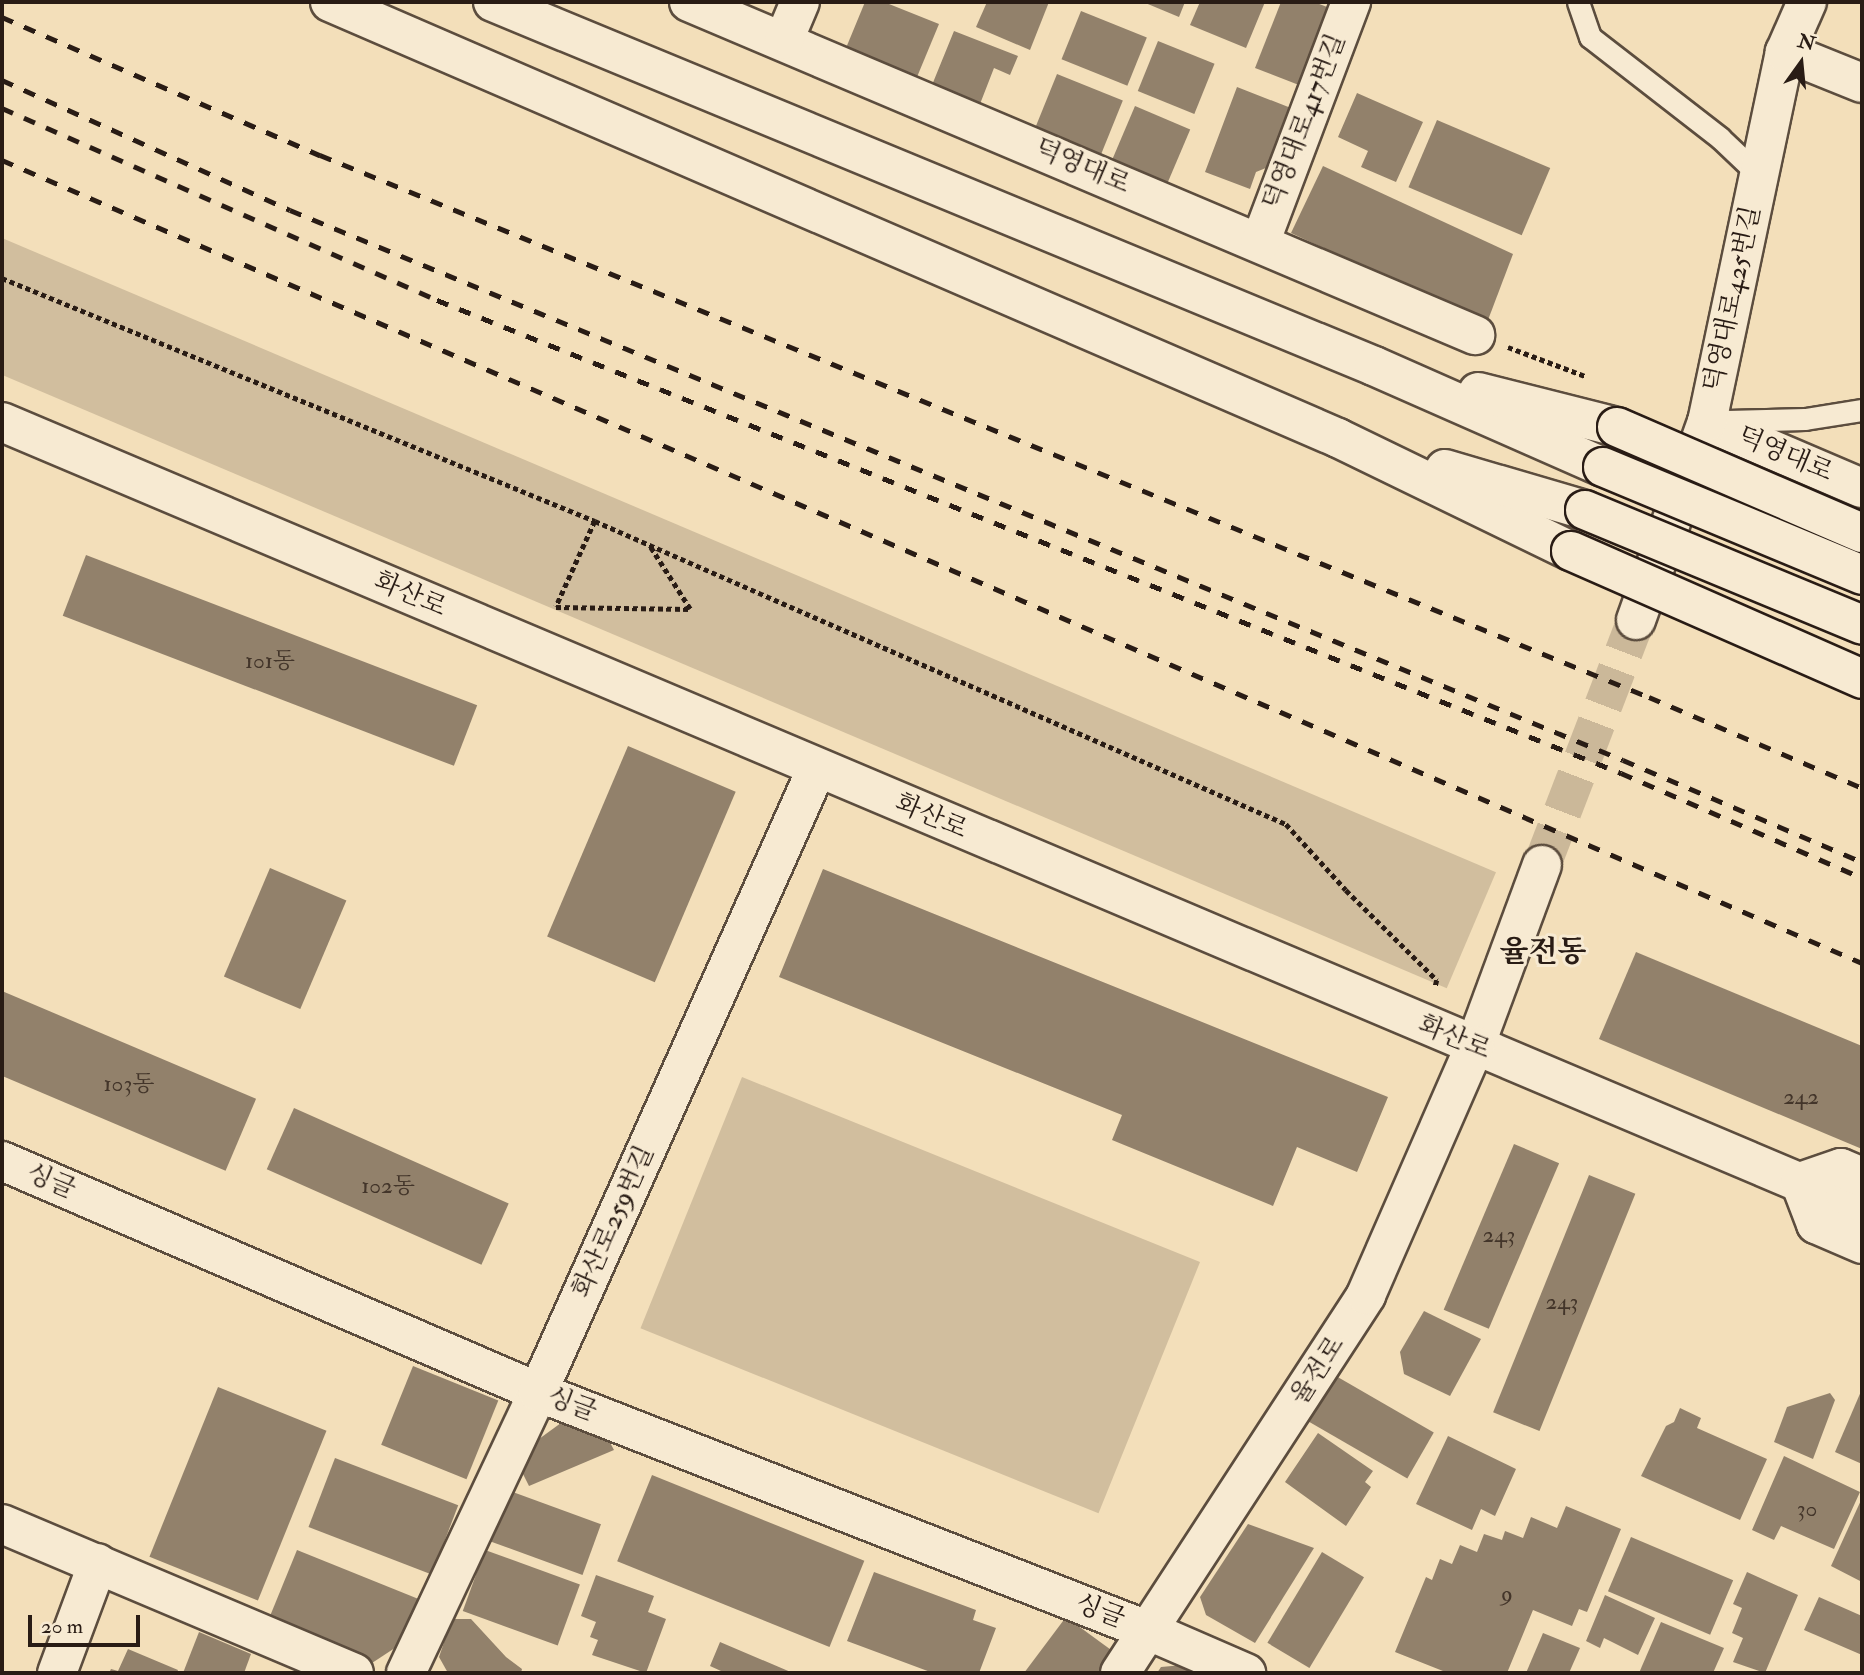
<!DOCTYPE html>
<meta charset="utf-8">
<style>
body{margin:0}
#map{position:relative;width:1864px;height:1675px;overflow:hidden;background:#f3dfba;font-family:"IM FELL Double Pica","Noto Serif KR",serif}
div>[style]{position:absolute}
.green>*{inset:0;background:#d1be9e;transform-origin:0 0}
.building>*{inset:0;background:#92816b;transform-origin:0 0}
.street-tunnel>*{height:38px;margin-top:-19px;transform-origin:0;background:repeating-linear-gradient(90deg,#cbb899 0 38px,transparent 0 57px)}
.path>*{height:4.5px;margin-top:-2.25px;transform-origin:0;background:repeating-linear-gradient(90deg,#291c15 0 5px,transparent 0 8.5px)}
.roads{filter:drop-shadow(2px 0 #5c4d3e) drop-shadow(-2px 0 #5c4d3e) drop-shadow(0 2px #5c4d3e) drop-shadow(0 -2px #5c4d3e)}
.lane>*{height:21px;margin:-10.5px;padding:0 10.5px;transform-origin:10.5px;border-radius:10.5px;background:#f7ead2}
.street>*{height:38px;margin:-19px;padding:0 19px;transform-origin:19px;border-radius:19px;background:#f7ead2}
.secondary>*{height:38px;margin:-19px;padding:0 19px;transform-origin:19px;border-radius:19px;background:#f7ead2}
.rail>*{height:5px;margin-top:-2.5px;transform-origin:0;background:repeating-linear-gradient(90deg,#291c15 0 12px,transparent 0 24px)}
.bridges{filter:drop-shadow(2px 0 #291c15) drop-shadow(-2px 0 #291c15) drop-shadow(0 2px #291c15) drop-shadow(0 -2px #291c15)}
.secondary-bridge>*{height:38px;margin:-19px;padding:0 19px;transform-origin:19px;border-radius:19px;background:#f7ead2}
span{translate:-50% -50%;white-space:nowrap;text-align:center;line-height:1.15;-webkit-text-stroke:6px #f7ead2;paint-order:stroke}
.number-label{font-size:23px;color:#43352a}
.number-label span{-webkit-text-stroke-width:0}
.street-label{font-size:26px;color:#291c15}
.quarter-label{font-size:30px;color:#291c15;font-weight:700}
.frame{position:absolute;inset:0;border:4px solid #291c15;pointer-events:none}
.north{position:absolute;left:1766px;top:28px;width:70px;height:70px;-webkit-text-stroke:5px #f7ead2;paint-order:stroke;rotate:15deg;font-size:19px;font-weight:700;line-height:28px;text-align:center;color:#291c15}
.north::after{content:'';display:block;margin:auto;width:24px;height:32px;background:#291c15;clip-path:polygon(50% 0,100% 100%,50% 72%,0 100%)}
.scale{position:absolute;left:28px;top:1615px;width:112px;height:32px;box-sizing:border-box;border:4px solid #291c15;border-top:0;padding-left:9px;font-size:21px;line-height:24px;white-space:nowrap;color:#291c15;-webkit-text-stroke:5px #f7ead2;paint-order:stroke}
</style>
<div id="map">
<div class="green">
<div style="left:2px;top:238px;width:1623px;height:126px;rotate:23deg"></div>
<div style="left:742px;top:1077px;width:494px;height:271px;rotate:22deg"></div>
</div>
<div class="building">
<div style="clip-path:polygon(865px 2px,884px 2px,939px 24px,917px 77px,846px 48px)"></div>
<div style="clip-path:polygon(987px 2px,1049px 2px,1030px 50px,976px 27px)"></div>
<div style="clip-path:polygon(1143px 2px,1185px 2px,1179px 17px)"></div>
<div style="clip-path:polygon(1200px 2px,1265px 2px,1246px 48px,1190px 25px)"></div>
<div style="clip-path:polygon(1281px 2px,1314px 2px,1335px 10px,1304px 87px,1255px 68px)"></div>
<div style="left:1081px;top:11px;width:71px;height:52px;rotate:22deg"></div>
<div style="clip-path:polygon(954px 31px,1018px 56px,1010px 75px,994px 68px,980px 104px,932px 85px)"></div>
<div style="left:1158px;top:41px;width:61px;height:54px;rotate:22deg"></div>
<div style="left:1057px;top:74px;width:71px;height:58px;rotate:22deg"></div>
<div style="clip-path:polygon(1237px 87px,1296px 110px,1276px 164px,1256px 172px,1250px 189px,1205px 172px)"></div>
<div style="clip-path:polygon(1357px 93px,1423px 122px,1396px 182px,1361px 167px,1368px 151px,1338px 137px)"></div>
<div style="left:1135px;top:106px;width:60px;height:59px;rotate:23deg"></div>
<div style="left:1437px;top:120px;width:123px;height:73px;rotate:23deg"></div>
<div style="clip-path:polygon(1323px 166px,1513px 254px,1488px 320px,1432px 298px,1291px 233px)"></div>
<div style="left:86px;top:555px;width:419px;height:65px;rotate:21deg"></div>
<div style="left:628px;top:746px;width:117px;height:207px;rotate:23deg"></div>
<div style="left:270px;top:868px;width:83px;height:118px;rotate:23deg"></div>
<div style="clip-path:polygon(823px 869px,1388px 1097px,1357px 1172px,1297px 1147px,1273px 1206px,1112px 1140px,1122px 1115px,779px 977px)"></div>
<div style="clip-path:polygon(1636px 952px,1862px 1046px,1862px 1149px,1599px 1039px)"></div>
<div style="left:2px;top:991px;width:276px;height:78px;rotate:23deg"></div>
<div style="left:294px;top:1108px;width:235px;height:67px;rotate:24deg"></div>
<div style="left:1514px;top:1144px;width:49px;height:180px;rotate:23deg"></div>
<div style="left:1589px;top:1175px;width:50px;height:256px;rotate:22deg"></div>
<div style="clip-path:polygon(1424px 1311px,1481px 1339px,1450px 1396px,1404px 1374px,1400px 1352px)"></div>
<div style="left:413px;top:1366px;width:92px;height:85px;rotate:22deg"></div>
<div style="left:1329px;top:1372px;width:121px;height:53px;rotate:30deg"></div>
<div style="left:218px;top:1387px;width:117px;height:183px;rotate:22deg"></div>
<div style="clip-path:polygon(1862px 1389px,1862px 1464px,1835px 1452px)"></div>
<div style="clip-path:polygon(1830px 1393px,1835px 1400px,1813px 1459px,1774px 1442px,1787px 1407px)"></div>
<div style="clip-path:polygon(1680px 1408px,1701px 1418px,1697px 1428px,1767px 1459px,1740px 1520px,1641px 1476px,1666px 1426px,1674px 1422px)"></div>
<div style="clip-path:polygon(565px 1420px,601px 1426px,614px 1450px,529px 1486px,522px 1472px,522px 1462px,539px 1439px)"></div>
<div style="clip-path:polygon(1318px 1433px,1373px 1471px,1365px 1482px,1371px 1487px,1346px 1526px,1285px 1482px)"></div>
<div style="clip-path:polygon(1448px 1436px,1516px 1469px,1495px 1516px,1481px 1509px,1472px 1530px,1416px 1504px)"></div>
<div style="clip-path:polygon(1784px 1456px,1860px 1492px,1834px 1549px,1781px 1526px,1774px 1540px,1752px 1530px)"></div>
<div style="left:335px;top:1458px;width:132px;height:74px;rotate:21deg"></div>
<div style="left:652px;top:1475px;width:229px;height:93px;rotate:22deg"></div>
<div style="left:507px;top:1490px;width:100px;height:54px;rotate:20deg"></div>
<div style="clip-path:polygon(1862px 1498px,1862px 1582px,1831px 1566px)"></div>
<div style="clip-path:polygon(1566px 1506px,1621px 1529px,1587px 1612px,1579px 1609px,1572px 1626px,1533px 1610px,1507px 1673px,1448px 1673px,1395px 1652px,1426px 1577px,1432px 1580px,1440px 1559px,1452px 1564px,1460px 1545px,1477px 1552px,1484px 1534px,1502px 1540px,1505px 1531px,1523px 1538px,1531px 1517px,1557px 1528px)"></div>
<div style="clip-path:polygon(1248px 1524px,1314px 1548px,1255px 1643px,1206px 1615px,1200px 1597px)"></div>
<div style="left:1631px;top:1537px;width:111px;height:59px;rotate:23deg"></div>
<div style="clip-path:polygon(297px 1550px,421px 1600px,404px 1642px,372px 1663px,268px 1621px)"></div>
<div style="left:485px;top:1550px;width:101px;height:65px;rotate:20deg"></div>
<div style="left:1322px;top:1552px;width:49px;height:106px;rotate:31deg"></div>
<div style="clip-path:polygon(874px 1572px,976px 1610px,973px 1620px,996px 1628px,979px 1673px,933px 1673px,847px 1641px)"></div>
<div style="clip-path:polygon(1747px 1572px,1798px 1595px,1765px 1673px,1733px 1662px,1743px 1638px,1732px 1633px,1742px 1608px,1733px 1604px)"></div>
<div style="clip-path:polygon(596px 1575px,654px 1596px,648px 1612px,666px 1619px,646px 1673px,592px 1655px,598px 1640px,590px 1637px,596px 1622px,581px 1616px)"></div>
<div style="clip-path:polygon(1605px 1595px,1655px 1618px,1638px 1655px,1604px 1638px,1600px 1648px,1586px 1641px)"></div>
<div style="clip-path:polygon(1819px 1597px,1862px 1616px,1862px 1655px,1804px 1630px)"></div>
<div style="clip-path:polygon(1066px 1617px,1118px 1655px,1105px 1673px,1024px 1673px)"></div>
<div style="clip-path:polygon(452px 1619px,471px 1619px,506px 1657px,522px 1669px,521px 1673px,448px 1673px,439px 1657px)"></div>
<div style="clip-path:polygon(1661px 1622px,1724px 1648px,1713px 1673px,1639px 1673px)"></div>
<div style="clip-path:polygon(199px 1632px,251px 1654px,244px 1673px,183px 1673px)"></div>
<div style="clip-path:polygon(1543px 1633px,1580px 1648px,1569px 1673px,1526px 1673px)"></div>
<div style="clip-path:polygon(720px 1642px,793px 1673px,720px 1673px,721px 1671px,710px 1666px)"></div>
<div style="clip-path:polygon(128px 1649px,178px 1670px,177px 1673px,109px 1673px,111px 1669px,118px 1671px)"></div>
<div style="clip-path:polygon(1183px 1665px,1196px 1673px,1157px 1673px,1161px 1667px)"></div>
</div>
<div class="street-tunnel">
<div style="left:1542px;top:865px;width:262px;rotate:-69deg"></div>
</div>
<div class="path">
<div style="left:2px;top:278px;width:641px;rotate:22.28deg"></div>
<div style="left:595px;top:521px;width:94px;rotate:114.4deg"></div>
<div style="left:556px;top:607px;width:134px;rotate:0.9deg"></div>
<div style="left:690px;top:609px;width:76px;rotate:-122.6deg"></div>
<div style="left:1508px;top:347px;width:82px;rotate:20.6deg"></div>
<div style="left:595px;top:521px;width:755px;rotate:23.68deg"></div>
<div style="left:1286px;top:824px;width:89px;rotate:47.7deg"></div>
<div style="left:1346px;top:890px;width:128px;rotate:44.7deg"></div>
<div style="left:1437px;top:980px;width:8px;rotate:104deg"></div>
</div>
<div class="roads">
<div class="lane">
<div style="left:1578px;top:2px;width:37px;rotate:71deg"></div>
<div style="left:1590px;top:37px;width:165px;rotate:37.8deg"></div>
<div style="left:1720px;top:138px;width:54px;rotate:43.5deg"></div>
<div style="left:1727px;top:421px;width:78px;rotate:-1.5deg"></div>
<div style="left:1805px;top:419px;width:58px;rotate:-9deg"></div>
</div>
<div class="street">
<div style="left:689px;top:2px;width:854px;rotate:22.96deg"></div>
<div style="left:784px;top:40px;width:41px;rotate:-67.2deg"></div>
<div style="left:1785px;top:52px;width:83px;rotate:21.9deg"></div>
<div style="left:1260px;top:243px;width:258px;rotate:-69.3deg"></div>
<div style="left:1707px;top:422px;width:168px;rotate:23.1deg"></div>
<div style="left:1636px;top:620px;width:210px;rotate:-70.3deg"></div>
<div style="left:1707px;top:422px;width:378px;rotate:-78.1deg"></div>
<div style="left:1785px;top:52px;width:55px;rotate:-66.3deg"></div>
<div style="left:1475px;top:1046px;width:193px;rotate:-69.7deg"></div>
<div style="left:2px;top:1161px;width:584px;rotate:23.31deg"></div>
<div style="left:538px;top:1392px;width:656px;rotate:21.36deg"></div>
<div style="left:1149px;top:1631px;width:106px;rotate:23.4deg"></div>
<div style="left:2px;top:1524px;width:382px;rotate:22.9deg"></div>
<div style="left:57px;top:1673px;width:117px;rotate:-69.6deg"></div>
<div style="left:406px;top:1673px;width:310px;rotate:-64.8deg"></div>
<div style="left:538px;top:1392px;width:684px;rotate:-65.91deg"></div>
</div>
<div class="secondary">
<div style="left:330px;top:2px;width:1098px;rotate:23.39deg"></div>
<div style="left:1338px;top:438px;width:259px;rotate:25.9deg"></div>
<div style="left:493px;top:2px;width:953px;rotate:22.45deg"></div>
<div style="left:1374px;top:366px;width:250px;rotate:23.8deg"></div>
<div style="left:1478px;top:392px;width:143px;rotate:14.1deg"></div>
<div style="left:2px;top:422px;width:2020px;rotate:22.93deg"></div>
<div style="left:1445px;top:469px;width:146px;rotate:16.3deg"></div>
<div style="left:1800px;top:1182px;width:45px;rotate:69.1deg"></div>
<div style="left:1816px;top:1224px;width:50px;rotate:23.5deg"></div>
<div style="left:1800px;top:1182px;width:43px;rotate:-18.9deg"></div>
<div style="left:1841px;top:1168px;width:23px;rotate:23deg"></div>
<div style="left:1120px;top:1673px;width:451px;rotate:-56.9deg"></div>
<div style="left:1366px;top:1295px;width:272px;rotate:-66.4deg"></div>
</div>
</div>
<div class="rail">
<div style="left:2px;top:17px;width:347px;rotate:23.5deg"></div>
<div style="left:320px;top:155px;width:1435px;rotate:22.19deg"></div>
<div style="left:1649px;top:697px;width:232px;rotate:23.1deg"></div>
<div style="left:2px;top:80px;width:316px;rotate:24.3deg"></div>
<div style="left:290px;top:210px;width:1442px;rotate:22.42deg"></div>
<div style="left:1623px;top:760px;width:260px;rotate:23.1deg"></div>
<div style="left:2px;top:108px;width:475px;rotate:23.8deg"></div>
<div style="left:437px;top:300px;width:1275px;rotate:21.78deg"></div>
<div style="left:1621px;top:773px;width:263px;rotate:23.5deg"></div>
<div style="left:2px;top:160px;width:2026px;rotate:23.35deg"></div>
</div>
<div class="bridges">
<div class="secondary-bridge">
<div style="left:1617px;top:427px;width:267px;rotate:23.4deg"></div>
<div style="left:1603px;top:467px;width:281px;rotate:22.6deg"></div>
<div style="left:1585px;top:510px;width:300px;rotate:22.5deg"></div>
<div style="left:1571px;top:551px;width:318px;rotate:23.7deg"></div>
</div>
</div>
<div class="number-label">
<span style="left:270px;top:661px">101동</span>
<span style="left:129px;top:1084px">103동</span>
<span style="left:1801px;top:1097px">242</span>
<span style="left:388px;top:1186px">102동</span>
<span style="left:1499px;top:1235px">243</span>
<span style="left:1562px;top:1302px">243</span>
<span style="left:1807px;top:1509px">30</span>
<span style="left:1507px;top:1594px">9</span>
</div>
<div class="street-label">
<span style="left:1305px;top:122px;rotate:-69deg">덕영대로417번길</span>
<span style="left:1082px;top:167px;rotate:23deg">덕영대로</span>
<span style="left:1733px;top:299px;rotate:-78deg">덕영대로425번길</span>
<span style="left:1785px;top:455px;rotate:23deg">덕영대로</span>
<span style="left:410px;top:595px;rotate:23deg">화산로</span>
<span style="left:931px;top:817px;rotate:23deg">화산로</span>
<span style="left:1454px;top:1038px;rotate:22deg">화산로</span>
<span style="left:51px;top:1182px;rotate:23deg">싱글</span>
<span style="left:614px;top:1222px;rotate:-66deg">화산로259번길</span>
<span style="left:1318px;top:1371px;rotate:-57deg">율전로</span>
<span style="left:572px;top:1405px;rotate:21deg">싱글</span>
<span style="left:1100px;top:1612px;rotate:21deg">싱글</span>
</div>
<div class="quarter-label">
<span style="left:1543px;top:952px">율전동</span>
</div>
<div class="frame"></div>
<div class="north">N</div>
<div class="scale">20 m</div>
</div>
